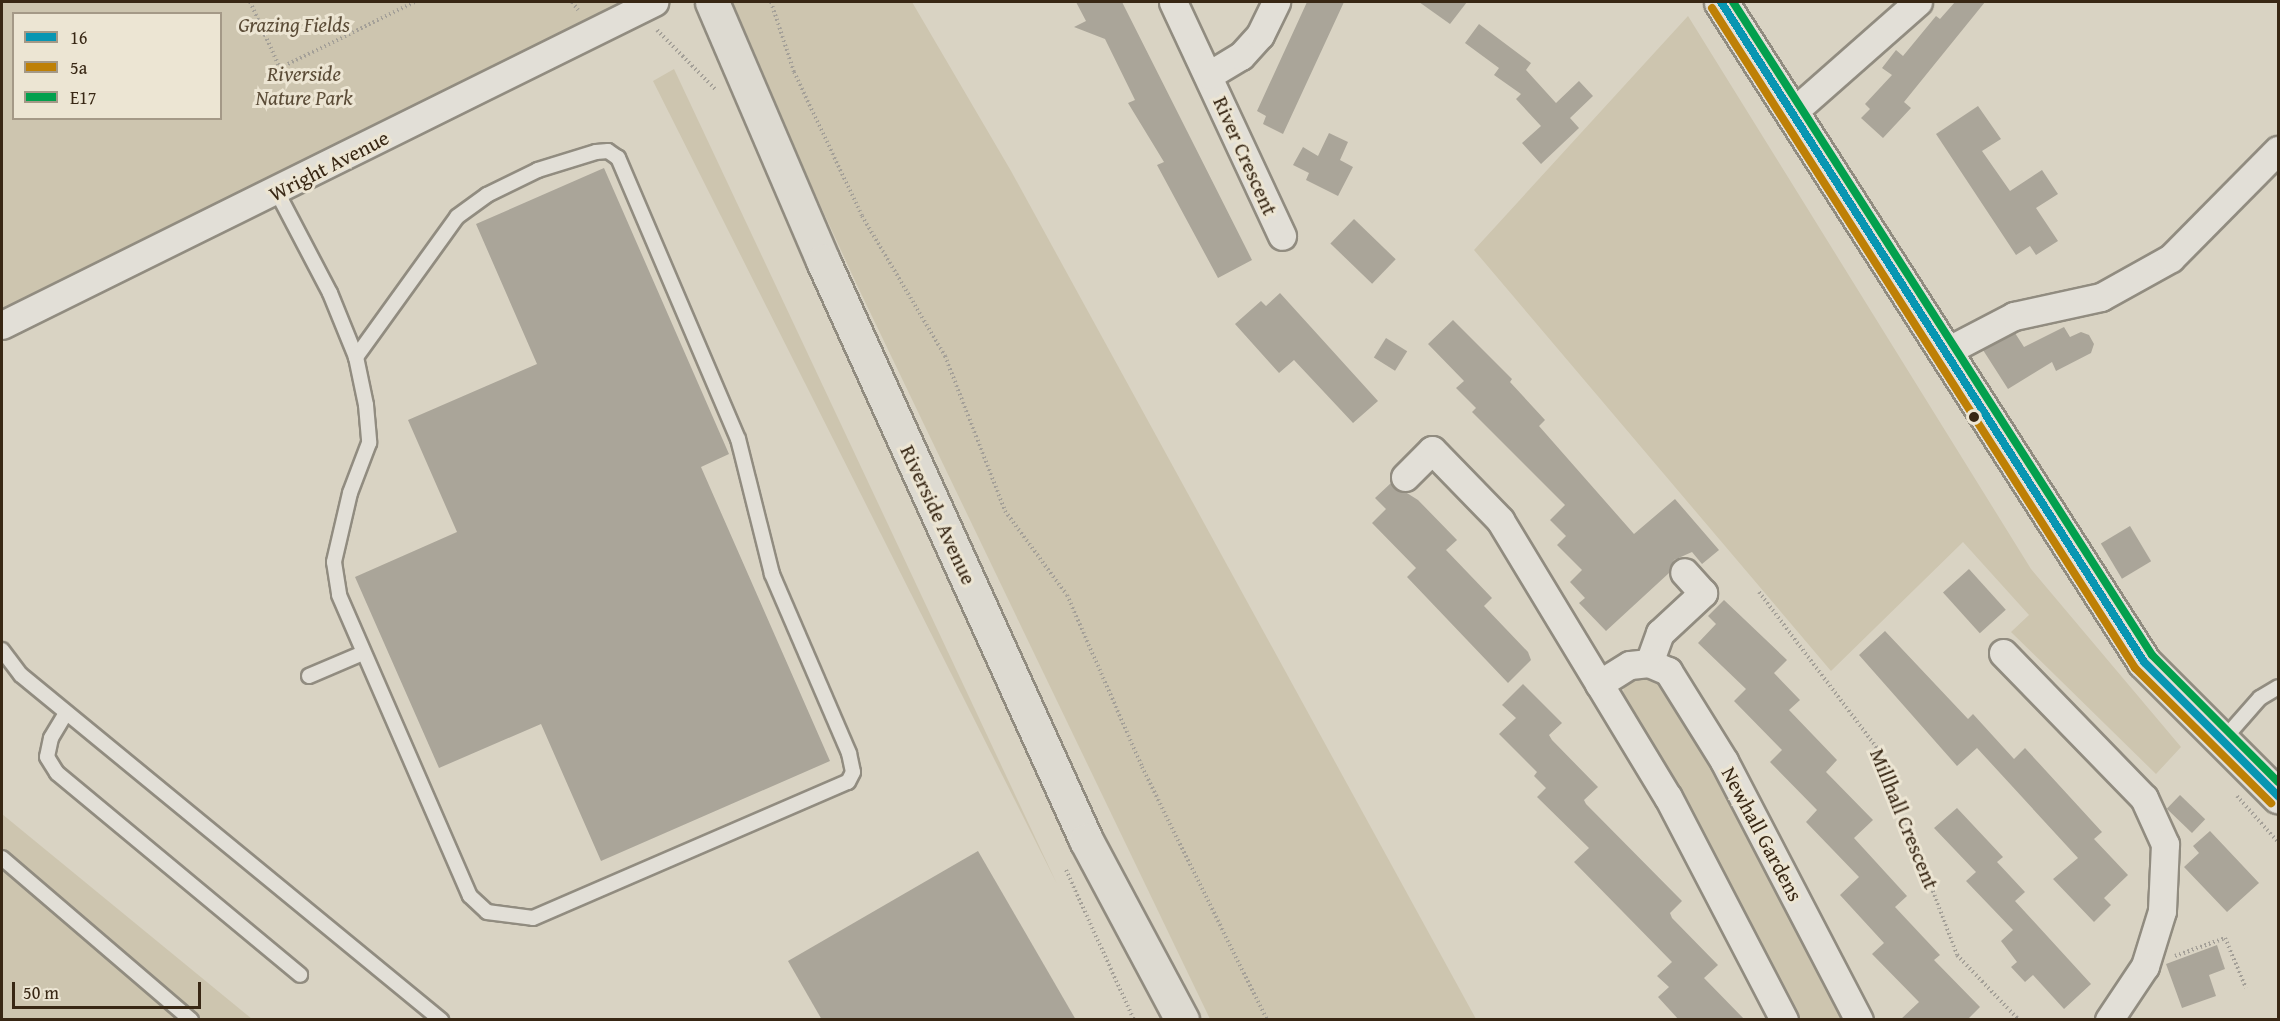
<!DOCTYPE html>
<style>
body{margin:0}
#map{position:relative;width:2280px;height:1021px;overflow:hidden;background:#d9d3c3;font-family:"Gentium Book Plus",serif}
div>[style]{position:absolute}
.green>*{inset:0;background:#cdc5af}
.building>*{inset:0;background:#aaa599;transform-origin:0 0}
.path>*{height:4px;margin-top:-2px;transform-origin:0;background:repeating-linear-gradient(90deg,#a4a098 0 1.5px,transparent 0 4.5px)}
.roads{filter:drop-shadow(2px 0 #918c80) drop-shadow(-2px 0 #918c80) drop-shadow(0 2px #918c80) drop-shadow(0 -2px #918c80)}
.service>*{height:14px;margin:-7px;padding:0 7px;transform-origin:7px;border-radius:7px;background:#e2dfd7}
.minor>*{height:27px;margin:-13.5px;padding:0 13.5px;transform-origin:13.5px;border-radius:13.5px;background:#e2dfd7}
.tertiary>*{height:33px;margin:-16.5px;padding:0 16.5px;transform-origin:16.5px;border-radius:16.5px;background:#e2dfd7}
.primary>*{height:33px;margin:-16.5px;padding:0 16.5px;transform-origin:16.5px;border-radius:16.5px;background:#dddad1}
.bus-1>*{height:8px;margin:-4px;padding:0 4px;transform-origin:4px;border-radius:4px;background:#0896b2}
.bus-2>*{height:8px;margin:-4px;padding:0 4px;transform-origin:4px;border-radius:4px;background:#be8006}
.bus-3>*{height:8px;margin:-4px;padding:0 4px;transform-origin:4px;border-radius:4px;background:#03a04e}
.dots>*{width:16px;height:16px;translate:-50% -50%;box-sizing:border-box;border:3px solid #ece5d3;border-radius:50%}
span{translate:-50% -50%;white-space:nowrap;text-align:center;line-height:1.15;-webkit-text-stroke:6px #ece5d3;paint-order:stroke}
.park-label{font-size:21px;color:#5b4c37;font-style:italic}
.street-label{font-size:21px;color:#382714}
.frame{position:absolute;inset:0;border:3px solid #382714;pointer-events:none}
.legend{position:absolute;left:12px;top:12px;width:210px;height:108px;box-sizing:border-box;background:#ece5d3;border:2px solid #a49987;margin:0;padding:8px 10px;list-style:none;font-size:18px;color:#382714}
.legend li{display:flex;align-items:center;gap:12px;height:30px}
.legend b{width:30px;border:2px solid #a49987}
.scale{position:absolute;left:12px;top:982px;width:189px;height:27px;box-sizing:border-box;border:3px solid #382714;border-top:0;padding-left:8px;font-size:18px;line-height:21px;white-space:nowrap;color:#382714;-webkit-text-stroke:4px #ece5d3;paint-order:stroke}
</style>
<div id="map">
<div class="green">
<div style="clip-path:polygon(evenodd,2px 2px,635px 2px,2px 325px,2px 2px,14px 14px,220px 14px,220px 118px,14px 118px,14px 14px)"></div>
<div style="clip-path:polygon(727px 2px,912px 2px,1011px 171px,1476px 1019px,1210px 1019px,856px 283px)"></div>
<div style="clip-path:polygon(1688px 16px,2031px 569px,2181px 747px,2156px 774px,2011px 632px,2029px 615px,1963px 542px,1831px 671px,1474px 250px)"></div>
<div style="clip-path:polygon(674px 69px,1057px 884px,653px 81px)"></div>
<div style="clip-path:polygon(1642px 672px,1661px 678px,1716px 766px,1846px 1019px,1798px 1019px,1679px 791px,1622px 698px,1625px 682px)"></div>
<div style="clip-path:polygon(2px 814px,252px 1019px,2px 1019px)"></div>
</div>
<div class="building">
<div style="clip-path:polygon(1076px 2px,1122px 2px,1252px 260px,1218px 278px,1157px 165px,1164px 162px,1128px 103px,1135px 100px,1105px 39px,1074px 27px,1086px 21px)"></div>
<div style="clip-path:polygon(1307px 2px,1344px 2px,1283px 134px,1263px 124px,1266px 116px,1257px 111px)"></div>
<div style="clip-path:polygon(1419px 2px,1467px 2px,1450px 24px)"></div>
<div style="clip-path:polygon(1955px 2px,1985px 2px,1904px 102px,1911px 108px,1883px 138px,1861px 118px,1870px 109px,1865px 104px,1892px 75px,1882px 68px,1896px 50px,1903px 56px,1936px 16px,1940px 19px)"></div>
<div style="clip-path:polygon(1479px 24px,1531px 63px,1526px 70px,1556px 103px,1579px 81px,1593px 96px,1570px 118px,1579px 128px,1541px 164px,1522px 143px,1541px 126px,1516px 99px,1521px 94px,1494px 75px,1499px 68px,1465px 43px)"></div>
<div style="clip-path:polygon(1978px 106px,2001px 139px,1982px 151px,2010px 191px,2042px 170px,2058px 194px,2036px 208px,2058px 241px,2036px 255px,2030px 246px,2016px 255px,1936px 134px)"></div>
<div style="clip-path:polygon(1329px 133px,1348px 142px,1340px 160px,1353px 167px,1338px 196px,1306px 180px,1309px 173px,1293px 165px,1303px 147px,1318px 156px)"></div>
<div style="clip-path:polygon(604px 168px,729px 454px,701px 467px,830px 761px,601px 861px,541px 724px,439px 768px,355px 577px,457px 532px,408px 420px,537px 364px,476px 224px)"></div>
<div style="left:1354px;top:219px;width:58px;height:34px;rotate:44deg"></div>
<div style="clip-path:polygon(1280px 293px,1378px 401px,1353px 423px,1294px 360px,1279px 373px,1235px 324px,1261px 301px,1266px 306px)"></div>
<div style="clip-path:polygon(1453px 320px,1512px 379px,1510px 382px,1545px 420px,1539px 426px,1634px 534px,1675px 499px,1719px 550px,1702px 564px,1692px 552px,1674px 560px,1669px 573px,1606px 631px,1579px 603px,1585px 598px,1570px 582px,1582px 570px,1557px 545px,1566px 536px,1550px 520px,1565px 505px,1472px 412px,1476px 408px,1456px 388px,1464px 381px,1428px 344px)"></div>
<div style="clip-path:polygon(2064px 327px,2070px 337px,2081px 332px,2089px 335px,2094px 344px,2091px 353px,2056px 371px,2052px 362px,2008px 389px,1983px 350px,2015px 333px,2024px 347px)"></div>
<div style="left:1386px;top:338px;width:25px;height:23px;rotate:32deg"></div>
<div style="clip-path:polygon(1391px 483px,1418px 500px,1457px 540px,1446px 550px,1492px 598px,1484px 606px,1528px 652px,1531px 660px,1508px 683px,1407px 577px,1416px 568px,1372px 523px,1386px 509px,1375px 498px)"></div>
<div style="left:2130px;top:526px;width:41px;height:34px;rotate:59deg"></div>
<div style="left:1969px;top:569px;width:55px;height:35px;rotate:48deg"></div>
<div style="clip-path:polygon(1724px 600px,1787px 660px,1774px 673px,1800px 700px,1789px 710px,1837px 760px,1826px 772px,1873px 820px,1854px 838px,1907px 896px,1895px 907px,1940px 955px,1934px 960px,1980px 1007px,1967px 1020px,1900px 1020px,1919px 1002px,1872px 954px,1884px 943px,1840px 895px,1859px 877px,1806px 822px,1817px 810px,1770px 762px,1782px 750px,1734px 701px,1746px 689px,1698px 643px,1716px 624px,1708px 616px)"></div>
<div style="clip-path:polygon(1885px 631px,1968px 719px,1973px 714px,2014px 759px,2025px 748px,2102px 832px,2094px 839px,2128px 875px,2104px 898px,2111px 905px,2094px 922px,2053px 879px,2078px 858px,1977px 748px,1957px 766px,1859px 655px)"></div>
<div style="clip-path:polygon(1523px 684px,1562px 723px,1549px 735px,1552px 740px,1598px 787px,1584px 800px,1586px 804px,1682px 901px,1670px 913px,1672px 918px,1718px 965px,1704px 978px,1745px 1020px,1679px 1020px,1658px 997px,1669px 987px,1657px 976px,1672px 962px,1574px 862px,1589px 848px,1537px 797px,1546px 788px,1534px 776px,1537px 772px,1499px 734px,1516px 718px,1502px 705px)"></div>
<div style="left:2180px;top:795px;width:35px;height:19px;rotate:44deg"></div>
<div style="clip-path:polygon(1957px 808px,2003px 857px,1997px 862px,2025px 892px,2015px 901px,2091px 984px,2064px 1009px,2033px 975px,2025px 982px,2011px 967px,2017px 962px,2001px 941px,2013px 930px,1966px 881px,1976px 872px,1934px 828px)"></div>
<div style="clip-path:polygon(2210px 831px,2259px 883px,2227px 912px,2184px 867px,2199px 853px,2193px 846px)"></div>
<div style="clip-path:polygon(978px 851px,1076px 1020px,822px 1020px,788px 961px)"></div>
<div style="clip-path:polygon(2217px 945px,2225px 969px,2209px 975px,2216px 996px,2182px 1008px,2166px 964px)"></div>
</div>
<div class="path">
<div style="left:250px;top:2px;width:72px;rotate:65.6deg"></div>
<div style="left:280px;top:68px;width:150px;rotate:-26.1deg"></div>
<div style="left:572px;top:2px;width:10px;rotate:53deg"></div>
<div style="left:771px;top:2px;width:74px;rotate:71.8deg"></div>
<div style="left:794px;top:72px;width:159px;rotate:64.7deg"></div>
<div style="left:862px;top:216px;width:163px;rotate:59.3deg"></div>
<div style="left:945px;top:356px;width:166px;rotate:68.8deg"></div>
<div style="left:1005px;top:511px;width:104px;rotate:53.6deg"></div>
<div style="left:1067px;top:595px;width:188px;rotate:66.4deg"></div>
<div style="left:1142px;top:767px;width:282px;rotate:63.7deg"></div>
<div style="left:657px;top:30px;width:83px;rotate:45.5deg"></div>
<div style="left:1759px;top:592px;width:201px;rotate:52.9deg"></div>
<div style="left:1880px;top:752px;width:217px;rotate:69.2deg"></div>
<div style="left:1957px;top:955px;width:90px;rotate:46.4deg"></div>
<div style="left:2237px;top:796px;width:62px;rotate:48.3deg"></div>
<div style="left:1066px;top:870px;width:165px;rotate:65.6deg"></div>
<div style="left:2175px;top:956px;width:53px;rotate:-19.8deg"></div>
<div style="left:2225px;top:938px;width:54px;rotate:67.2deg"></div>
</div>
<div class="roads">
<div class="service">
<div style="left:277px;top:192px;width:114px;rotate:62.3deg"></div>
<div style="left:330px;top:293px;width:69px;rotate:67.9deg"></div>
<div style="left:356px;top:357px;width:49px;rotate:78.2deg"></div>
<div style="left:366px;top:405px;width:38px;rotate:85deg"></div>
<div style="left:369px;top:443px;width:53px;rotate:110.8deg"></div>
<div style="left:350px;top:493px;width:71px;rotate:103.1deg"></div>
<div style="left:334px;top:562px;width:33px;rotate:81deg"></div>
<div style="left:339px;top:595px;width:328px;rotate:66.5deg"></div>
<div style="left:470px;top:896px;width:23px;rotate:43deg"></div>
<div style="left:487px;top:912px;width:46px;rotate:7.4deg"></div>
<div style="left:533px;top:918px;width:343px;rotate:-23.4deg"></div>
<div style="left:848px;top:782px;width:11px;rotate:-63deg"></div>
<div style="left:853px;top:772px;width:19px;rotate:-102deg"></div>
<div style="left:849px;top:753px;width:195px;rotate:-113.3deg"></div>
<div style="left:772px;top:574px;width:139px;rotate:-104.1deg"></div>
<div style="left:738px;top:439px;width:306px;rotate:-113.1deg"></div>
<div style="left:618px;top:158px;width:12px;rotate:-145deg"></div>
<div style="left:608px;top:151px;width:12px;rotate:175deg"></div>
<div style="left:596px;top:152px;width:61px;rotate:162.8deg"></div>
<div style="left:538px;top:170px;width:57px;rotate:153.9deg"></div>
<div style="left:487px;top:195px;width:37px;rotate:144deg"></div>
<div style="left:457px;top:217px;width:173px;rotate:125.8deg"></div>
<div style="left:2px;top:650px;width:31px;rotate:53deg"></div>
<div style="left:21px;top:675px;width:544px;rotate:39.4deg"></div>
<div style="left:309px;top:676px;width:59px;rotate:-23.1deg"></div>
<div style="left:66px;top:713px;width:29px;rotate:121deg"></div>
<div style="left:51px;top:738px;width:19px;rotate:102deg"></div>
<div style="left:47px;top:757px;width:19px;rotate:58deg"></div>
<div style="left:57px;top:773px;width:316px;rotate:39.7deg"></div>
<div style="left:2223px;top:740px;width:56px;rotate:-48.6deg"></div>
<div style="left:2260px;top:698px;width:21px;rotate:-31deg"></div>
<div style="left:2px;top:858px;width:249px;rotate:40.6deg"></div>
</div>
<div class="minor">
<div style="left:1173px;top:2px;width:258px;rotate:65deg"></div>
<div style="left:1209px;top:75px;width:37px;rotate:-31deg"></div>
<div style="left:1241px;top:56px;width:28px;rotate:-48deg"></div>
<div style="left:1260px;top:35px;width:37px;rotate:-64deg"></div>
<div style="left:1792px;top:113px;width:168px;rotate:-41.4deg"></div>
<div style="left:2px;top:325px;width:728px;rotate:-26.35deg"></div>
<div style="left:1945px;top:352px;width:78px;rotate:-27.6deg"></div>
<div style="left:2014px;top:316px;width:89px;rotate:-12.3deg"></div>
<div style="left:2101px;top:297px;width:80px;rotate:-29.1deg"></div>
<div style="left:2171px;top:258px;width:152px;rotate:-45.3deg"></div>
<div style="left:1405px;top:477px;width:38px;rotate:-45deg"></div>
<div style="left:1432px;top:450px;width:98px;rotate:45.8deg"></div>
<div style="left:1500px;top:520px;width:324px;rotate:58.8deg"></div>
<div style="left:1668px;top:797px;width:251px;rotate:62.5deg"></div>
<div style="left:2003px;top:653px;width:202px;rotate:45.8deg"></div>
<div style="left:2144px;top:798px;width:51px;rotate:65.5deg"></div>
<div style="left:2165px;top:844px;width:67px;rotate:92.6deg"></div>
<div style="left:2162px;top:911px;width:58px;rotate:107.2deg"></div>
<div style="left:2145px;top:966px;width:65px;rotate:123.7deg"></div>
<div style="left:1649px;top:663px;width:32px;rotate:-70deg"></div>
<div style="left:1660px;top:633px;width:59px;rotate:-42.9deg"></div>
<div style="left:1703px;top:593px;width:28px;rotate:-132deg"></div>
<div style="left:1599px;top:684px;width:36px;rotate:-32deg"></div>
<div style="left:1630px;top:665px;width:19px;rotate:-6deg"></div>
<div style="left:1649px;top:663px;width:21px;rotate:23deg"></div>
<div style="left:1668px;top:671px;width:106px;rotate:58.1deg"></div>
<div style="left:1724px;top:761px;width:292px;rotate:62.5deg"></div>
</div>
<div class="tertiary">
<div style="left:1721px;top:2px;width:784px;rotate:57.34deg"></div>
<div style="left:2144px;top:662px;width:190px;rotate:45deg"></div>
</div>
<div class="primary">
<div style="left:712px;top:2px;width:282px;rotate:66.8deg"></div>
<div style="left:823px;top:261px;width:636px;rotate:65.57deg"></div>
<div style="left:1086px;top:840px;width:204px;rotate:61.9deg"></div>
</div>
</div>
<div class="bus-1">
<div style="left:1721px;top:2px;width:784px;rotate:57.34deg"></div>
<div style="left:2144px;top:662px;width:190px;rotate:45deg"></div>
</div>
<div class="bus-2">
<div style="left:1712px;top:8px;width:784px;rotate:57.34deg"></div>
<div style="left:2135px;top:668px;width:192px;rotate:44.8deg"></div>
</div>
<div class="bus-3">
<div style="left:1733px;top:2px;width:776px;rotate:57.31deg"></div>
<div style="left:2152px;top:655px;width:179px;rotate:45.2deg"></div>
</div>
<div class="dots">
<div style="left:1974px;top:417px;background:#382714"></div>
</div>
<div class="park-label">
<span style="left:294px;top:25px">Grazing Fields</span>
<span style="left:304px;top:86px">Riverside<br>Nature Park</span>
</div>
<div class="street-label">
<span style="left:1245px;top:156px;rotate:66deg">River Crescent</span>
<span style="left:329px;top:166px;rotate:-27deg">Wright Avenue</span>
<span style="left:938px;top:515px;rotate:65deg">Riverside Avenue</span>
<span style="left:1904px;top:819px;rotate:68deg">Millhall Crescent</span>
<span style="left:1762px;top:834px;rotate:62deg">Newhall Gardens</span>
</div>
<div class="frame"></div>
<ul class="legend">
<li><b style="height:8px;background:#0896b2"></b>16</li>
<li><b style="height:8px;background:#be8006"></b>5a</li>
<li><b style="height:8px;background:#03a04e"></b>E17</li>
</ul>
<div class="scale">50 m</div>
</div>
